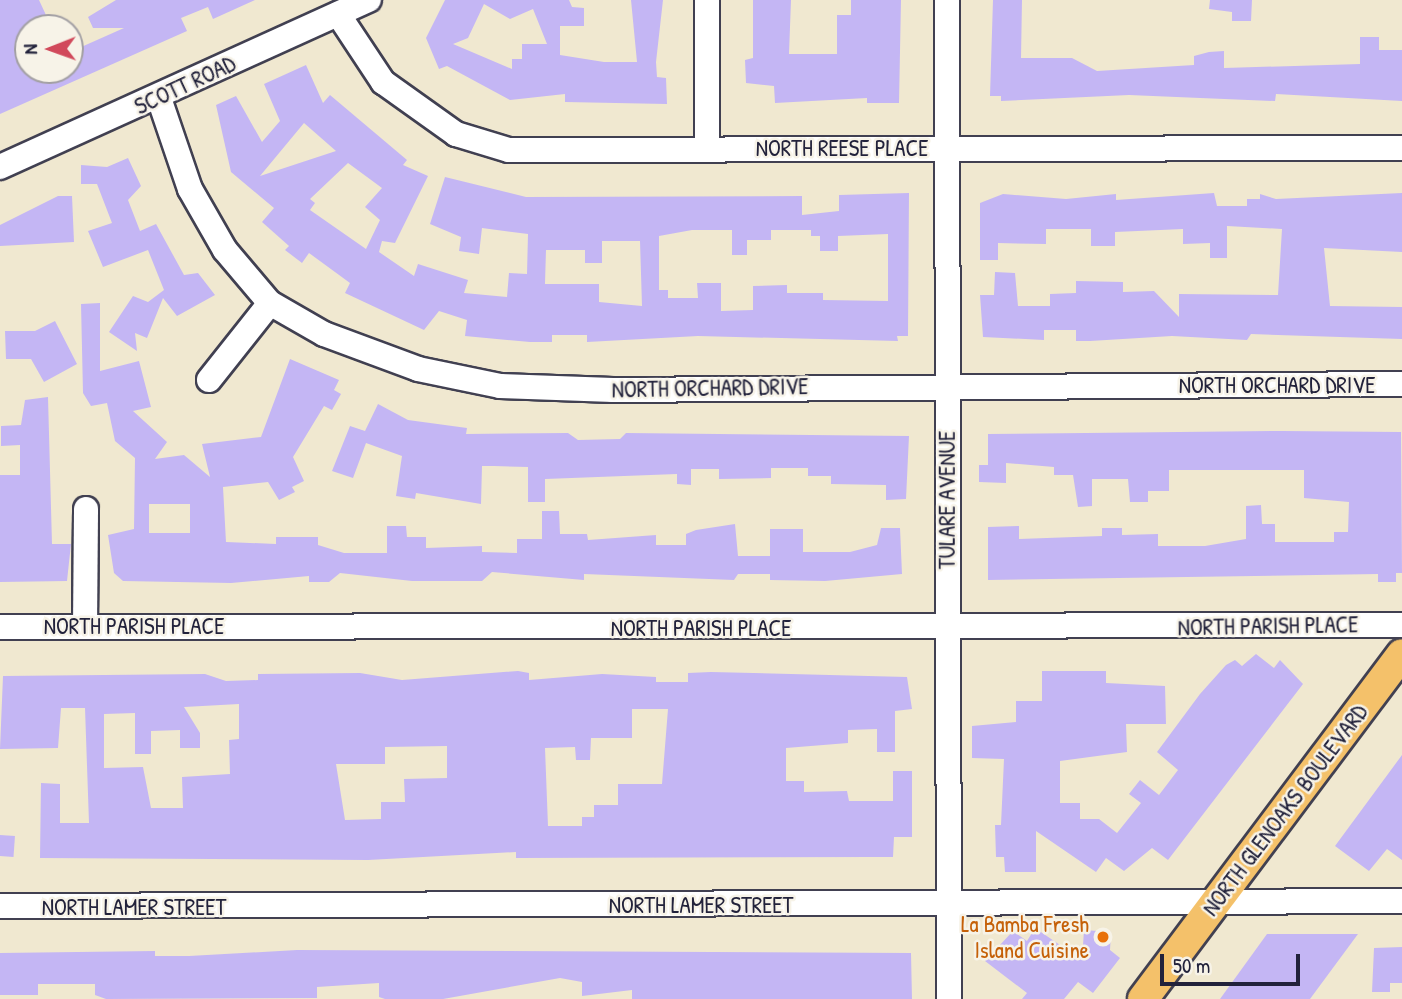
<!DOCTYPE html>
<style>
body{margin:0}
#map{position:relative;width:1402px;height:999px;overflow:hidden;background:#f0e8d0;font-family:"Patrick Hand",sans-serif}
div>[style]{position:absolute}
.building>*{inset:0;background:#c4b6f4;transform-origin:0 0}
.roads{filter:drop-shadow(2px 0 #414051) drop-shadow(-2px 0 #414051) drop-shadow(0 2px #414051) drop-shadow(0 -2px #414051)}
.minor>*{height:24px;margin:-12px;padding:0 12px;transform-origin:12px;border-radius:12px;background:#fff}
.major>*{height:30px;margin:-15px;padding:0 15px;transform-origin:15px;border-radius:15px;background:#f4c16a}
.dots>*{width:19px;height:19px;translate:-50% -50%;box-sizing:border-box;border:4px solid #f7f3e8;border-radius:50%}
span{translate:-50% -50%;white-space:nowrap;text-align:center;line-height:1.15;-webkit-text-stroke:5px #f7f3e8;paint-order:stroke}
.street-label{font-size:23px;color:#22223b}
.food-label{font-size:23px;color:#c56008}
.right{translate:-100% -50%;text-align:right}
.north{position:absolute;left:14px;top:14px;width:70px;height:70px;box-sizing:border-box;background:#f7f3e8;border:2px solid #a29fa3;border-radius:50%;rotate:269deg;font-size:19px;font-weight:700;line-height:28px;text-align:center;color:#22223b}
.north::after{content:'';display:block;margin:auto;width:24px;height:32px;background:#d1495b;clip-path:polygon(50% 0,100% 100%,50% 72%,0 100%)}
.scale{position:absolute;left:1160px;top:954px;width:140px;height:32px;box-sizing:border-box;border:4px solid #22223b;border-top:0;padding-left:9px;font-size:21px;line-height:24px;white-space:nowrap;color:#22223b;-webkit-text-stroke:5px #f7f3e8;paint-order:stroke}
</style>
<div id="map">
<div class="building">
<div style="clip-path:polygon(0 0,39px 0,52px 28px,28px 28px,28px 70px,70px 70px,70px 52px,124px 28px,93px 28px,88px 17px,116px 0,255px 0,213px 19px,208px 7px,181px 18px,187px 31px,0 114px)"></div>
<div style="clip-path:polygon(evenodd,445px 0,569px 0,572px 7px,584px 8px,584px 26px,560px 26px,560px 55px,604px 62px,637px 62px,631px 0,663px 0,656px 62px,657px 77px,666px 78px,667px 104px,565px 102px,565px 94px,510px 100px,447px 66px,439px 69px,426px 38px,445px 0,484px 4px,510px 19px,533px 9px,547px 44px,522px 44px,522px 59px,512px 59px,512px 69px,453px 44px,468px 38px,484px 4px)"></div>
<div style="clip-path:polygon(753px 0,791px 0,789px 54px,837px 54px,837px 15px,851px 15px,851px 0,901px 0,899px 103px,867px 103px,867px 98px,775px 103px,774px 86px,746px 83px,745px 60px,753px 58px)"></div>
<div style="clip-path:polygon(993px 0,1022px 0,1021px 58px,1072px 58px,1097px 71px,1194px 65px,1194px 56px,1209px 52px,1224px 51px,1224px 68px,1360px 64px,1360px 37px,1379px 37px,1379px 50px,1402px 50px,1402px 101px,1276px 94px,1275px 101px,1129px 95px,1001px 101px,1001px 96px,990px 96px)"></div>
<div style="clip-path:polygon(1210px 0,1252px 0,1251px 21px,1232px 21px,1232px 12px,1209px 9px)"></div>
<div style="clip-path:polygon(evenodd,306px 65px,323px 103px,330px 95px,407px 160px,403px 165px,428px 176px,395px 243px,382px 241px,379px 252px,414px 276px,418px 264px,468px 280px,464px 293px,507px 297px,509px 273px,527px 274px,528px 234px,482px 228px,479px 254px,459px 251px,461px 237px,430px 224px,445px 177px,526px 197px,802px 196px,802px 215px,839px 211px,839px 195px,909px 193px,908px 336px,897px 336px,898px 341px,698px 336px,587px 342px,587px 335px,552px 335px,552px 342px,530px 342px,465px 336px,467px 320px,439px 311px,424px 330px,345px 293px,350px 283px,309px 253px,302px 263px,285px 250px,289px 246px,262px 222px,274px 208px,231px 172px,216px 105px,236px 96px,262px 142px,280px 121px,264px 84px,306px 65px,304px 123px,336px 151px,260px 176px,304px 123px,306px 65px,348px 163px,382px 188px,365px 207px,380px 220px,366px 249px,310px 210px,315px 203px,310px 199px,348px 163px,306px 65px,692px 230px,732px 230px,732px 255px,747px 255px,747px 240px,771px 240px,771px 230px,811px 230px,811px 236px,820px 236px,820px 251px,838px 251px,838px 236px,888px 234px,888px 301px,823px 300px,823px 293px,787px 293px,787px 285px,753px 286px,753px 310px,721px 311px,721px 283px,697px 283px,698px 298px,668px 298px,668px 290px,659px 290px,659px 236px,692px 230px,306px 65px,602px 241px,640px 241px,642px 306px,599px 302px,599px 284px,545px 284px,546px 250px,585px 250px,585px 263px,602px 263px,602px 241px)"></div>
<div style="clip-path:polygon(128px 158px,141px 186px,128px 200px,140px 231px,156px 224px,184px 275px,198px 273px,215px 295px,177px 316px,163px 298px,147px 338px,135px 333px,137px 351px,109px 332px,133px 296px,148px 302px,164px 290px,148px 250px,103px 267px,88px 231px,112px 223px,97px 184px,81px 184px,81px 165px,107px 167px)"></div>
<div style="clip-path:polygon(1214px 193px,1217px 206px,1247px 206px,1247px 199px,1260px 199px,1260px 194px,1276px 199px,1402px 193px,1402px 252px,1324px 248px,1330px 306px,1402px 307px,1402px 339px,1251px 334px,1247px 340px,1172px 336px,1090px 341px,1076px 341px,1076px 330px,1044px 330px,1044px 340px,983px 337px,980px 295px,994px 295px,995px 272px,1015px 273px,1018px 306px,1050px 306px,1050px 294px,1076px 293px,1076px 281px,1123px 282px,1123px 292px,1154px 291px,1179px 317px,1179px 294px,1278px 295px,1282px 229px,1227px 226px,1227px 258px,1210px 258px,1210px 243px,1183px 244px,1183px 229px,1115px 232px,1115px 246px,1091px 246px,1091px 229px,1046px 229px,1046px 244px,998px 243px,998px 260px,980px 260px,980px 203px,1003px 194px,1066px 199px,1116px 194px,1116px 200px)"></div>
<div style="clip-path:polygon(58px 196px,72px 196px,74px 242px,0 246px,0 225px)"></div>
<div style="clip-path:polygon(evenodd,100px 303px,100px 371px,139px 361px,151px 407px,133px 411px,167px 442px,155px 459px,184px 455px,210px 477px,202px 444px,261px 437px,290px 359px,339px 380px,334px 390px,341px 394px,332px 410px,324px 406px,293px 457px,304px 481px,292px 487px,295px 492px,279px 500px,268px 482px,223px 487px,226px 542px,276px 544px,276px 537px,318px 537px,318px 545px,344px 553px,387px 553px,387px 526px,406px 526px,407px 537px,426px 537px,426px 548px,482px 546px,482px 552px,517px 553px,517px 539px,542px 539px,542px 511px,559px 511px,560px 534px,587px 534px,588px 540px,656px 535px,656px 545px,686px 545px,686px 534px,696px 530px,735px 524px,738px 556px,770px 556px,770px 529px,803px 529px,803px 552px,850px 552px,877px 545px,881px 528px,900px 528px,902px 574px,825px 581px,770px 580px,770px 574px,738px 574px,734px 580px,584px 574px,584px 580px,492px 572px,482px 581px,412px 581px,340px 573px,329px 582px,309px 582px,309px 576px,231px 583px,123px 581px,114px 573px,108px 535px,134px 529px,135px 458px,115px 441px,107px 403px,91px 406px,83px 393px,81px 304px,100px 303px,149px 504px,190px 504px,190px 533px,149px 533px,149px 504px)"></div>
<div style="clip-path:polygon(55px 321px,77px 364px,44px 382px,31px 359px,6px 359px,5px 331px,35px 331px)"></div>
<div style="clip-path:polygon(48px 397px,52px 544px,71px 544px,67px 581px,0 582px,0 475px,20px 475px,20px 445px,1px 446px,1px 426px,21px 425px,25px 400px)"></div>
<div style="clip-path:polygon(378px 404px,408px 420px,467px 428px,466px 434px,568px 433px,578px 440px,620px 439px,626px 433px,909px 436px,906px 499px,886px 500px,886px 485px,831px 484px,831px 476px,808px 476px,808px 468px,771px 468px,771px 478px,719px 479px,719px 469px,691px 469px,691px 485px,677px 484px,677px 474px,545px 479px,545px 502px,528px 502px,528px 467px,494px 466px,482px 466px,481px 504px,416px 493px,415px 499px,396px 496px,402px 456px,366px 443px,353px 478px,332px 471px,350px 426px,365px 431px)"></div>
<div style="clip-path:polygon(1282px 431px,1401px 432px,1402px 573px,1396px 573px,1396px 582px,1378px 582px,1378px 574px,988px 580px,988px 527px,1019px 526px,1019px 539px,1102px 536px,1102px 528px,1122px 528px,1122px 535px,1158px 534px,1158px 546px,1205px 546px,1246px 539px,1246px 506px,1261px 505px,1262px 524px,1275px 524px,1275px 542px,1334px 542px,1334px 532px,1348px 532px,1349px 502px,1304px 498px,1304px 470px,1169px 470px,1169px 491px,1148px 491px,1148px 502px,1130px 502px,1128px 479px,1092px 479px,1092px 506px,1078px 507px,1073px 475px,1054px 475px,1054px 467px,1006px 463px,1006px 483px,979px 482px,979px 465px,988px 465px,988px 434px)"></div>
<div style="clip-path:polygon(1256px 654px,1274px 668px,1280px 660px,1303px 684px,1168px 860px,1152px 848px,1124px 871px,1106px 858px,1096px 872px,1036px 831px,1036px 872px,1005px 872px,1004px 857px,996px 857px,995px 825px,1001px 825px,1004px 759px,972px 758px,972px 726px,1016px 722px,1016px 701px,1042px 701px,1042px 671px,1106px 671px,1106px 683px,1165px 686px,1166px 724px,1126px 724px,1127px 752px,1060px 761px,1060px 803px,1080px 803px,1080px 819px,1099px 819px,1117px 833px,1141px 803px,1129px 794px,1140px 780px,1159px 795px,1178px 770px,1157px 752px,1200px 694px,1226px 665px,1235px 660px,1242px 666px)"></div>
<div style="clip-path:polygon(evenodd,518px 671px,529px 673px,529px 680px,602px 674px,656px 677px,656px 682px,688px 682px,688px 673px,711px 672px,907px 677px,912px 709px,895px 711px,895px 752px,877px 752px,877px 729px,848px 730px,848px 743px,786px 748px,786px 781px,804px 781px,804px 792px,847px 791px,849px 801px,893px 801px,893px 771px,912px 771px,912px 837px,894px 837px,893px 857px,871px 857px,516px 858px,516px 852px,368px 860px,40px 858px,41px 783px,60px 784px,60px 823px,89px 823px,85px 708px,61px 708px,58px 748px,0 749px,3px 676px,205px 674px,226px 681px,258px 680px,258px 674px,360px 673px,402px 680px,518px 671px,239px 704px,239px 739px,229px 740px,230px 774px,182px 777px,183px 808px,151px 808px,143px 767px,104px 768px,104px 714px,135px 713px,135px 754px,151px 754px,151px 731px,180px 730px,180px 748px,200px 748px,200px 733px,184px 707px,239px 704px,518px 671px,632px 709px,668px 709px,662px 784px,618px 784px,618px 805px,594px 805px,594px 817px,582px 817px,582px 826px,548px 826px,545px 748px,575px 747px,576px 760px,590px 760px,591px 738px,632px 738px,632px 709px,518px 671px,447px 746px,447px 778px,404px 779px,405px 802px,381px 802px,381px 819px,345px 820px,336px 764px,385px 764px,385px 747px,447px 746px)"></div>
<div style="clip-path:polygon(1402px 755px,1402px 860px,1387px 849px,1369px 871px,1335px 846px)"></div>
<div style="left:0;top:835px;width:15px;height:21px;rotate:4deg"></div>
<div style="clip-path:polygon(1035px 928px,1082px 960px,1084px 930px,1111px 932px,1110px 950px,1120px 958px,1093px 993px,1078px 982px,1064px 999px,1022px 999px,1027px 993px,985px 961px,1013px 931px,1027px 941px)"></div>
<div style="clip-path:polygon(1267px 934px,1358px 934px,1310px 999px,1220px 999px)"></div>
<div style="clip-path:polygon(1402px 947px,1402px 983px,1390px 983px,1390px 992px,1372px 992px,1374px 948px)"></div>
<div style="clip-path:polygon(297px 950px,911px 953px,912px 999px,632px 999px,632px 990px,582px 996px,582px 982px,560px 978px,443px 999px,385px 999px,379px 997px,379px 983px,317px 987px,317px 998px,106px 999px,95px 995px,95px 984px,38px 984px,38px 995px,0 995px,0 953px,155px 951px,155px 956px,189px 956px)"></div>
</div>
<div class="roads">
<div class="minor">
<div style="left:947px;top:0;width:999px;rotate:89.89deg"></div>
<div style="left:338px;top:14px;width:82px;rotate:56.5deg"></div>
<div style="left:383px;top:82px;width:90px;rotate:35.5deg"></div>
<div style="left:456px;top:134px;width:55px;rotate:16.8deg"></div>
<div style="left:509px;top:150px;width:893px;rotate:-0.13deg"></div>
<div style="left:159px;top:98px;width:96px;rotate:71.2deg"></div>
<div style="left:190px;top:189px;width:70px;rotate:60.2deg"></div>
<div style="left:225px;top:250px;width:70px;rotate:49.7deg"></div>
<div style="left:270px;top:303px;width:62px;rotate:29.9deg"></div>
<div style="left:324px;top:334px;width:100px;rotate:20.4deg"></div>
<div style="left:418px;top:369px;width:84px;rotate:11.7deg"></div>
<div style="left:500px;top:386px;width:113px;rotate:2deg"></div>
<div style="left:613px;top:390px;width:789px;rotate:-0.44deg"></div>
<div style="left:707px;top:149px;width:149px;rotate:-90deg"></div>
<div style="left:0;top:167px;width:405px;rotate:-24.4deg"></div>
<div style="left:209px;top:380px;width:98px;rotate:-51.6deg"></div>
<div style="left:85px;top:626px;width:117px;rotate:-89.5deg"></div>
<div style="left:0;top:627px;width:1402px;rotate:-0.08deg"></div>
<div style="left:0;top:906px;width:1402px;rotate:-0.2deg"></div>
</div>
<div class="major">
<div style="left:1143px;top:999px;width:431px;rotate:-53.1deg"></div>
</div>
</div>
<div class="dots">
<div style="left:1103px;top:937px;background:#e8710a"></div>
</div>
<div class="street-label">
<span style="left:185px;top:85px;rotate:-25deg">SCOTT ROAD</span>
<span style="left:842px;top:148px">NORTH REESE PLACE</span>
<span style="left:1277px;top:385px">NORTH ORCHARD DRIVE</span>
<span style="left:710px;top:388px;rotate:-1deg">NORTH ORCHARD DRIVE</span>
<span style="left:947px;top:500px;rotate:-90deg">TULARE AVENUE</span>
<span style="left:134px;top:626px">NORTH PARISH PLACE</span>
<span style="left:1268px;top:626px;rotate:-1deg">NORTH PARISH PLACE</span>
<span style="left:701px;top:628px">NORTH PARISH PLACE</span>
<span style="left:1285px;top:810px;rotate:-53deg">NORTH GLENOAKS BOULEVARD</span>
<span style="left:701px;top:905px">NORTH LAMER STREET</span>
<span style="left:134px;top:907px">NORTH LAMER STREET</span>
</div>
<div class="food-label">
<span class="right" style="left:1089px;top:937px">La Bamba Fresh<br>Island Cuisine</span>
</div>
<div class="north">N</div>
<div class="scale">50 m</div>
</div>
